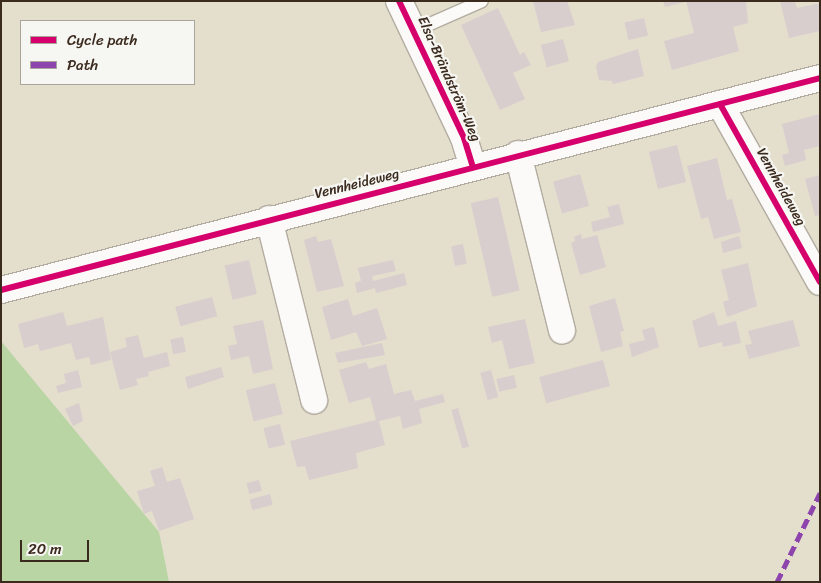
<!DOCTYPE html>
<meta charset="utf-8">
<style>
body{margin:0}
#map{position:relative;width:821px;height:583px;overflow:hidden;background:#e4decd;font-family:Sriracha,sans-serif}
div>[style]{position:absolute}
.green>*{inset:0;background:#b8d5a3}
.building>*{inset:0;background:#d8cece;transform-origin:0 0}
.roads{filter:drop-shadow(1px 0 #b2aca0) drop-shadow(-1px 0 #b2aca0) drop-shadow(0 1px #b2aca0) drop-shadow(0 -1px #b2aca0)}
.lane>*{height:12px;margin:-6px;padding:0 6px;transform-origin:6px;border-radius:6px;background:#fbfaf8}
.street>*{height:26px;margin:-13px;padding:0 13px;transform-origin:13px;border-radius:13px;background:#fbfaf8}
.quiet>*{height:5px;margin-top:-2.5px;transform-origin:0;background:repeating-linear-gradient(90deg,#8e44ad 0 10px,transparent 0 15px)}
.cycleway>*{height:6px;margin:-3px;padding:0 3px;transform-origin:3px;border-radius:3px;background:#d6006c}
span{translate:-50% -50%;white-space:nowrap;text-align:center;line-height:1.15;-webkit-text-stroke:4.5px #f6f6f2;paint-order:stroke}
.street-label{font-size:14px;color:#3b2a1e}
.frame{position:absolute;inset:0;border:2px solid #3b2a1e;pointer-events:none}
.legend{position:absolute;left:20px;top:20px;width:175px;height:65px;box-sizing:border-box;background:#f6f6f2;border:1px solid #aba49d;margin:0;padding:6px 9px;list-style:none;font-size:15px;color:#3b2a1e}
.legend li{display:flex;align-items:center;gap:10px;height:25px}
.legend b{width:25px;border:1px solid #aba49d}
.scale{position:absolute;left:20px;top:540px;width:69px;height:22px;box-sizing:border-box;border:2px solid #3b2a1e;border-top:0;padding-left:6px;font-size:15px;line-height:18px;white-space:nowrap;color:#3b2a1e;-webkit-text-stroke:4px #f6f6f2;paint-order:stroke}
</style>
<div id="map">
<div class="green">
<div style="clip-path:polygon(1px 341px,159px 532px,169px 582px,1px 582px)"></div>
</div>
<div class="building">
<div style="clip-path:polygon(533px 1px,567px 1px,575px 25px,541px 32px)"></div>
<div style="clip-path:polygon(663px 1px,685px 1px,685px 2px,665px 7px)"></div>
<div style="clip-path:polygon(686px 1px,746px 1px,748px 23px,733px 27px,739px 51px,672px 70px,664px 41px,694px 33px)"></div>
<div style="clip-path:polygon(780px 1px,795px 1px,797px 8px,820px 3px,820px 31px,789px 38px)"></div>
<div style="clip-path:polygon(498px 8px,520px 55px,524px 52px,531px 65px,513px 73px,525px 99px,500px 110px,461px 25px)"></div>
<div style="left:644px;top:18px;width:18px;height:20px;rotate:77deg"></div>
<div style="left:563px;top:39px;width:23px;height:23px;rotate:75deg"></div>
<div style="clip-path:polygon(638px 49px,644px 76px,613px 84px,612px 81px,599px 80px,596px 66px,598px 62px)"></div>
<div style="clip-path:polygon(820px 114px,820px 146px,804px 150px,806px 160px,785px 166px,782px 155px,789px 153px,782px 124px)"></div>
<div style="left:677px;top:145px;width:38px;height:29px;rotate:76deg"></div>
<div style="clip-path:polygon(717px 158px,727px 200px,732px 199px,741px 232px,714px 239px,708px 217px,701px 219px,687px 166px)"></div>
<div style="left:580px;top:174px;width:33px;height:28px;rotate:74deg"></div>
<div style="clip-path:polygon(820px 175px,820px 215px,815px 216px,805px 179px)"></div>
<div style="left:498px;top:197px;width:96px;height:28px;rotate:77deg"></div>
<div style="clip-path:polygon(619px 204px,624px 224px,593px 232px,591px 222px,610px 217px,607px 207px)"></div>
<div style="clip-path:polygon(581px 234px,582px 239px,597px 235px,606px 267px,580px 275px,571px 243px,575px 241px,574px 237px)"></div>
<div style="clip-path:polygon(316px 236px,318px 242px,331px 239px,344px 286px,317px 292px,304px 240px)"></div>
<div style="clip-path:polygon(739px 236px,742px 248px,723px 253px,721px 242px)"></div>
<div style="left:463px;top:244px;width:20px;height:12px;rotate:79deg"></div>
<div style="left:249px;top:260px;width:35px;height:25px;rotate:77deg"></div>
<div style="clip-path:polygon(393px 260px,396px 271px,372px 276px,373px 281px,404px 273px,407px 285px,376px 293px,375px 288px,357px 293px,355px 283px,361px 281px,358px 268px)"></div>
<div style="clip-path:polygon(748px 263px,757px 306px,727px 317px,723px 302px,729px 300px,721px 270px)"></div>
<div style="left:212px;top:297px;width:20px;height:38px;rotate:75deg"></div>
<div style="clip-path:polygon(615px 298px,624px 331px,620px 332px,623px 346px,601px 352px,589px 306px)"></div>
<div style="clip-path:polygon(348px 299px,353px 316px,377px 308px,387px 339px,362px 346px,356px 332px,331px 340px,322px 307px)"></div>
<div style="clip-path:polygon(63px 312px,67px 326px,103px 317px,111px 360px,91px 365px,89px 357px,76px 360px,71px 343px,40px 351px,38px 344px,24px 348px,18px 324px)"></div>
<div style="clip-path:polygon(714px 312px,718px 326px,736px 321px,741px 343px,723px 347px,722px 342px,699px 348px,692px 321px)"></div>
<div style="clip-path:polygon(525px 319px,535px 363px,509px 369px,502px 340px,492px 343px,488px 327px)"></div>
<div style="clip-path:polygon(263px 320px,273px 369px,253px 374px,249px 356px,231px 360px,228px 346px,237px 344px,233px 326px)"></div>
<div style="clip-path:polygon(793px 320px,800px 346px,749px 359px,745px 345px,752px 344px,748px 331px)"></div>
<div style="clip-path:polygon(654px 327px,659px 347px,632px 357px,629px 344px,645px 340px,642px 330px)"></div>
<div style="clip-path:polygon(138px 335px,144px 358px,167px 352px,170px 366px,148px 372px,149px 376px,136px 379px,138px 385px,120px 390px,110px 352px,127px 347px,125px 338px)"></div>
<div style="left:183px;top:337px;width:15px;height:13px;rotate:79deg"></div>
<div style="clip-path:polygon(382px 343px,385px 355px,338px 363px,335px 353px)"></div>
<div style="left:603px;top:360px;width:27px;height:66px;rotate:75deg"></div>
<div style="clip-path:polygon(366px 362px,369px 369px,386px 364px,394px 394px,411px 390px,415px 401px,443px 394px,445px 402px,419px 409px,422px 423px,403px 429px,400px 416px,379px 421px,385px 445px,356px 453px,358px 468px,309px 480px,305px 466px,297px 467px,290px 441px,376px 420px,370px 397px,349px 403px,339px 370px)"></div>
<div style="clip-path:polygon(221px 367px,224px 377px,188px 389px,185px 377px)"></div>
<div style="clip-path:polygon(78px 370px,82px 387px,58px 393px,56px 386px,66px 383px,64px 374px)"></div>
<div style="left:491px;top:370px;width:28px;height:11px;rotate:75deg"></div>
<div style="left:514px;top:375px;width:13px;height:18px;rotate:77deg"></div>
<div style="left:275px;top:383px;width:32px;height:30px;rotate:76deg"></div>
<div style="clip-path:polygon(79px 403px,83px 421px,73px 426px,65px 409px)"></div>
<div style="left:458px;top:408px;width:40px;height:7px;rotate:74deg"></div>
<div style="left:280px;top:424px;width:21px;height:17px;rotate:76deg"></div>
<div style="clip-path:polygon(162px 467px,167px 482px,180px 478px,194px 519px,159px 531px,152px 511px,144px 514px,137px 491px,155px 486px,150px 471px)"></div>
<div style="left:259px;top:480px;width:11px;height:13px;rotate:75deg"></div>
<div style="left:270px;top:494px;width:11px;height:21px;rotate:75deg"></div>
</div>
<div class="roads">
<div class="lane">
<div style="left:414px;top:31px;width:74px;rotate:-23.8deg"></div>
</div>
<div class="street">
<div style="left:399px;top:1px;width:152px;rotate:64.6deg"></div>
<div style="left:464px;top:138px;width:30px;rotate:73deg"></div>
<div style="left:720px;top:104px;width:204px;rotate:60.7deg"></div>
<div style="left:518px;top:154px;width:182px;rotate:76deg"></div>
<div style="left:269px;top:219px;width:187px;rotate:76deg"></div>
<div style="left:1px;top:290px;width:846px;rotate:-14.51deg"></div>
</div>
</div>
<div class="quiet">
<div style="left:777px;top:582px;width:99px;rotate:-64.2deg"></div>
</div>
<div class="cycleway">
<div style="left:399px;top:1px;width:152px;rotate:64.6deg"></div>
<div style="left:464px;top:138px;width:30px;rotate:73deg"></div>
<div style="left:720px;top:104px;width:204px;rotate:60.7deg"></div>
<div style="left:1px;top:290px;width:846px;rotate:-14.51deg"></div>
</div>
<div class="street-label">
<span style="left:449px;top:79px;rotate:66deg">Elsa-Brändström-Weg</span>
<span style="left:357px;top:184px;rotate:-14deg">Vennheideweg</span>
<span style="left:781px;top:187px;rotate:61deg">Vennheideweg</span>
</div>
<div class="frame"></div>
<ul class="legend">
<li><b style="height:6px;background:#d6006c"></b>Cycle path</li>
<li><b style="height:6px;background:#8e44ad"></b>Path</li>
</ul>
<div class="scale">20 m</div>
</div>
